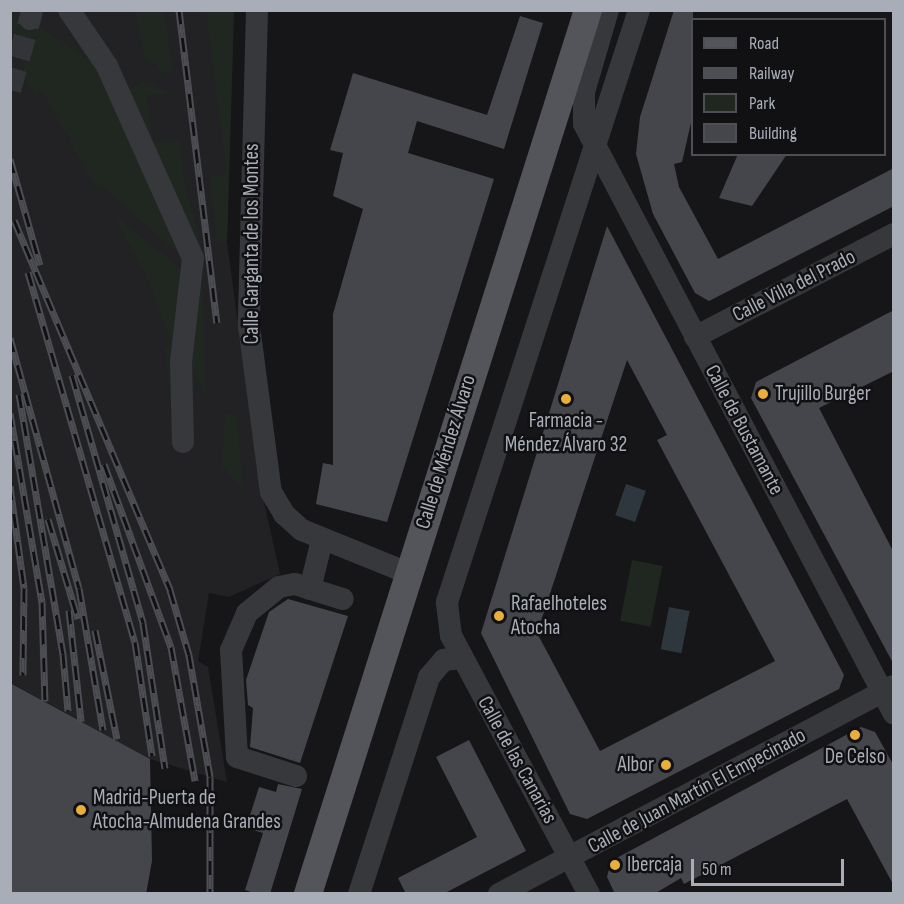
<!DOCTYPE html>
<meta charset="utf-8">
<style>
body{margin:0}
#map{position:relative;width:904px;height:904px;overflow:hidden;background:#161618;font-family:"Sofia Sans Condensed",sans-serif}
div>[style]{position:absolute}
.built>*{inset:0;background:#222225}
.green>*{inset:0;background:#202721;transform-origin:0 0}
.water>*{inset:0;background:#2e373d;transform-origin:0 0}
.building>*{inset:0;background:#45464b}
.minor-tunnel>*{height:22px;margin-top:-11px;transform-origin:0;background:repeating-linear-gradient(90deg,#333438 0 22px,transparent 0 33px)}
.minor>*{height:22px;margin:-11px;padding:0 11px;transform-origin:11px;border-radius:11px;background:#37383c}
.major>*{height:28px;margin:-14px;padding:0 14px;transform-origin:14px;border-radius:14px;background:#53555b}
.rail>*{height:7px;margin-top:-3.5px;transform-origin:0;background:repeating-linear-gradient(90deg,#111113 0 14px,#4c4e53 0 28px);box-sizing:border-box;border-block:2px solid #4c4e53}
.dots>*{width:16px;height:16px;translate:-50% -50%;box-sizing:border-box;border:3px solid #111113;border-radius:50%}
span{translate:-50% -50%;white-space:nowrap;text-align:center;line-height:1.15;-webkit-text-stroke:5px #111113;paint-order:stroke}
.street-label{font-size:21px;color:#a8adb7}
.poi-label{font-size:21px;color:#a8adb7}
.left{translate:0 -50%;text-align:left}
.right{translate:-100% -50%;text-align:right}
.frame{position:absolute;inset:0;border:12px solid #a8adb7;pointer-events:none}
.legend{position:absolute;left:691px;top:18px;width:195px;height:138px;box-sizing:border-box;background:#111113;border:2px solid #4d4f55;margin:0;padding:8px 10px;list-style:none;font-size:18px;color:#a8adb7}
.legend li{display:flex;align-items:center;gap:12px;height:30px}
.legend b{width:30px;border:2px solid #4d4f55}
.scale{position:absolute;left:691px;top:859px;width:153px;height:27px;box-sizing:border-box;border:3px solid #a8adb7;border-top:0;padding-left:8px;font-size:18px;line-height:21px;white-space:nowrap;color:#a8adb7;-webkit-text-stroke:4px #111113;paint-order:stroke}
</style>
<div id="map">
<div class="built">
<div style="clip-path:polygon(10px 11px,234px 11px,227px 241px,257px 471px,280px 574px,229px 597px,209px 593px,198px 661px,208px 667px,227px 782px,150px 759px,11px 683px)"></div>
</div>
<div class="green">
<div style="clip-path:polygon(10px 11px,26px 11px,33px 23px,95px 63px,186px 260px,173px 412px,165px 350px,171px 341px,148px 279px,113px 214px,181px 269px,182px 256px,101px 186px,96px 188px,43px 92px,35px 95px,27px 82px,22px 62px,28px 57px,11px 42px)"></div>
<div style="clip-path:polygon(135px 11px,164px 11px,173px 72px,161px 73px,156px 63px,145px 61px)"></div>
<div style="clip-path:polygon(206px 11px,234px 11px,227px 241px,217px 242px,210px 177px,227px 174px)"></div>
<div style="clip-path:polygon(144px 81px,174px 94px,146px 95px,154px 142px,180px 139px,185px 188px,201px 242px,206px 396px,194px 373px,192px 402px,185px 395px,198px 275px,127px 91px)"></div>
<div style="clip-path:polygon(225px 414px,236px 414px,244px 490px,222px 467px)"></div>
<div style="left:632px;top:560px;width:31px;height:62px;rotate:11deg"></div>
</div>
<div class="water">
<div style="left:626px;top:484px;width:21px;height:33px;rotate:19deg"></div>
<div style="left:669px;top:607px;width:21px;height:43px;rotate:11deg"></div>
</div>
<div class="building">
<div style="clip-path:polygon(674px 10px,693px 10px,693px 114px,682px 162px,674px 164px,679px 187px,718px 259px,894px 168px,894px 206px,709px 301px,695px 293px,653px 214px,636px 154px,640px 117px)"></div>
<div style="clip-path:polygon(520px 16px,543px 23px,504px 149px,417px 121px,408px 153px,494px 179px,387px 522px,316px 504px,323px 463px,333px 465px,333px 314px,363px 209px,333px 196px,343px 153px,330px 150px,353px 73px,487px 115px)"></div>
<div style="clip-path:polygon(738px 154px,787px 154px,752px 206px,719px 198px)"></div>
<div style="clip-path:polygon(evenodd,607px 226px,844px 675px,839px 689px,587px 819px,570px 814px,481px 633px,607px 226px,627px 360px,667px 435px,657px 440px,775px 661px,600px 751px,537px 633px,627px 360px)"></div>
<div style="clip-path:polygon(894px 310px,894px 371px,819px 408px,894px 553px,894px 665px,751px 398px,756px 382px)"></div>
<div style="clip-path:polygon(288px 599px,348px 616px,300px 763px,250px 747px,253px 708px,248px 705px,246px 680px,269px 612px)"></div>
<div style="clip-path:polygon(10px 683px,150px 759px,152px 861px,146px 894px,10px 894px)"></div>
<div style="clip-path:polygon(861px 727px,875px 732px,894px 766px,894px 886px,847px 799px,684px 884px,681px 878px,654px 894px,615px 894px,607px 877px,611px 861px)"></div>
<div style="clip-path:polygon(469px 740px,526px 851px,443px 894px,406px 894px,398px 878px,477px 837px,436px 757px)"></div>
<div style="clip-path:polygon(278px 784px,302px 789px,270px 894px,257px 894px,245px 890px,263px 833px,246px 828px,259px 787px,276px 792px)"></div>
</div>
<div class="minor-tunnel">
<div style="left:10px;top:90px;width:74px;rotate:-74.3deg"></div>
</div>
<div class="minor">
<div style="left:69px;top:10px;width:68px;rotate:55.8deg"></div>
<div style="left:107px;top:66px;width:210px;rotate:65.9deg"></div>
<div style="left:193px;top:258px;width:104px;rotate:96.6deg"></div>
<div style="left:181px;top:361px;width:81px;rotate:88.6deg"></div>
<div style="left:257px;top:10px;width:316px;rotate:91.5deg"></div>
<div style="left:249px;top:326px;width:167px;rotate:82.5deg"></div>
<div style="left:271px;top:492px;width:26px;rotate:59deg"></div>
<div style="left:284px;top:514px;width:24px;rotate:42deg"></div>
<div style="left:302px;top:530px;width:114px;rotate:22.1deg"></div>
<div style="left:608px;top:10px;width:85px;rotate:106.3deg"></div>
<div style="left:584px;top:92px;width:32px;rotate:90deg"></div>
<div style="left:584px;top:124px;width:666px;rotate:62.28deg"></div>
<div style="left:30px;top:19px;width:9px;rotate:-77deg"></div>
<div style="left:695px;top:337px;width:224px;rotate:-27.4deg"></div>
<div style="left:310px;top:589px;width:50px;rotate:-76.2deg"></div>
<div style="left:296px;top:776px;width:62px;rotate:-162.1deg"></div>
<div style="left:237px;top:757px;width:107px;rotate:-93.2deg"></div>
<div style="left:231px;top:650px;width:40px;rotate:-66.6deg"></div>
<div style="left:247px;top:613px;width:41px;rotate:-39.1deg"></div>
<div style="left:279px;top:587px;width:16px;rotate:-11deg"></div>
<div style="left:295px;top:584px;width:50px;rotate:17.4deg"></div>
<div style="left:359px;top:894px;width:228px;rotate:-72.1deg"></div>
<div style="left:429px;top:677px;width:23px;rotate:-49deg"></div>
<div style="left:444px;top:660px;width:18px;rotate:-6deg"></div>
<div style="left:499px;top:894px;width:446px;rotate:-27.8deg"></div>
<div style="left:589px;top:894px;width:293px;rotate:-118.1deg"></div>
<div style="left:451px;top:636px;width:34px;rotate:-97deg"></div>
<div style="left:447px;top:602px;width:622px;rotate:-72.03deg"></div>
</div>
<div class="major">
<div style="left:308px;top:894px;width:927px;rotate:-72.42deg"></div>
</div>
<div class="rail">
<div style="left:179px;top:10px;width:315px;rotate:83.1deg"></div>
<div style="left:10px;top:159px;width:110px;rotate:74.2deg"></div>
<div style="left:14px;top:220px;width:402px;rotate:67.1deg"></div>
<div style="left:170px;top:590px;width:68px;rotate:73.7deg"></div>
<div style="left:189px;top:655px;width:124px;rotate:80.2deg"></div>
<div style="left:210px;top:777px;width:117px;rotate:90deg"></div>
<div style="left:28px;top:272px;width:385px;rotate:73.9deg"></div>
<div style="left:135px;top:642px;width:115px;rotate:81.5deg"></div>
<div style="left:10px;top:338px;width:259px;rotate:74.6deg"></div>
<div style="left:79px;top:588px;width:144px;rotate:80.4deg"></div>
<div style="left:72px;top:375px;width:258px;rotate:74deg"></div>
<div style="left:143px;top:623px;width:147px;rotate:81.4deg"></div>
<div style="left:19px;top:394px;width:264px;rotate:80.4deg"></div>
<div style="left:63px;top:654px;width:57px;rotate:85deg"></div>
<div style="left:10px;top:413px;width:192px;rotate:80.4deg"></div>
<div style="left:42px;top:602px;width:99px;rotate:88.3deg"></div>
<div style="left:104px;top:464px;width:195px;rotate:69.9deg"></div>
<div style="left:171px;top:647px;width:136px;rotate:79.8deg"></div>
<div style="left:10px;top:486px;width:103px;rotate:82.2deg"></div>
<div style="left:24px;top:588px;width:87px;rotate:90.7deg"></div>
<div style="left:48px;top:519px;width:104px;rotate:73.3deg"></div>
<div style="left:69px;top:610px;width:112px;rotate:83.8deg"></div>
<div style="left:95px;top:630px;width:111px;rotate:78.6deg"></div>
</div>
<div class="dots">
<div style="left:763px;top:394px;background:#e9af3c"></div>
<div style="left:566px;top:399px;background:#e9af3c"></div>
<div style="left:499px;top:616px;background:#e9af3c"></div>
<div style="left:855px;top:735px;background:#e9af3c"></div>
<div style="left:666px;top:765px;background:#e9af3c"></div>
<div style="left:81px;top:810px;background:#e9af3c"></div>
<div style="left:615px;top:865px;background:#e9af3c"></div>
</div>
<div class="street-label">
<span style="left:252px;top:244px;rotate:-90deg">Calle Garganta de los Montes</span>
<span style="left:794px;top:286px;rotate:-27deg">Calle Villa del Prado</span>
<span style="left:744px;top:430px;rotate:62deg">Calle de Bustamante</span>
<span style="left:446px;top:452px;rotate:-73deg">Calle de Méndez Álvaro</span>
<span style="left:517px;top:760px;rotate:61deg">Calle de las Canarias</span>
<span style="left:697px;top:791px;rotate:-28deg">Calle de Juan Martín El Empecinado</span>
</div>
<div class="poi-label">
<span class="left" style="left:775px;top:394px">Trujillo Burger</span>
<span style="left:566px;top:433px">Farmacia -<br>Méndez Álvaro 32</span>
<span class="left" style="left:511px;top:616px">Rafaelhoteles<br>Atocha</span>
<span style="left:855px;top:757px">De Celso</span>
<span class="right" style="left:654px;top:765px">Albor</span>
<span class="left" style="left:93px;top:810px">Madrid-Puerta de<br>Atocha-Almudena Grandes</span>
<span class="left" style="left:627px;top:865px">Ibercaja</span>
</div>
<div class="frame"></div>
<ul class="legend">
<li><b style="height:8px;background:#53555b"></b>Road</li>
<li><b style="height:8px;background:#4c4e53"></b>Railway</li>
<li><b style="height:16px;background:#202721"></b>Park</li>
<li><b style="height:16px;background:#45464b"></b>Building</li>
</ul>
<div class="scale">50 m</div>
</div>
